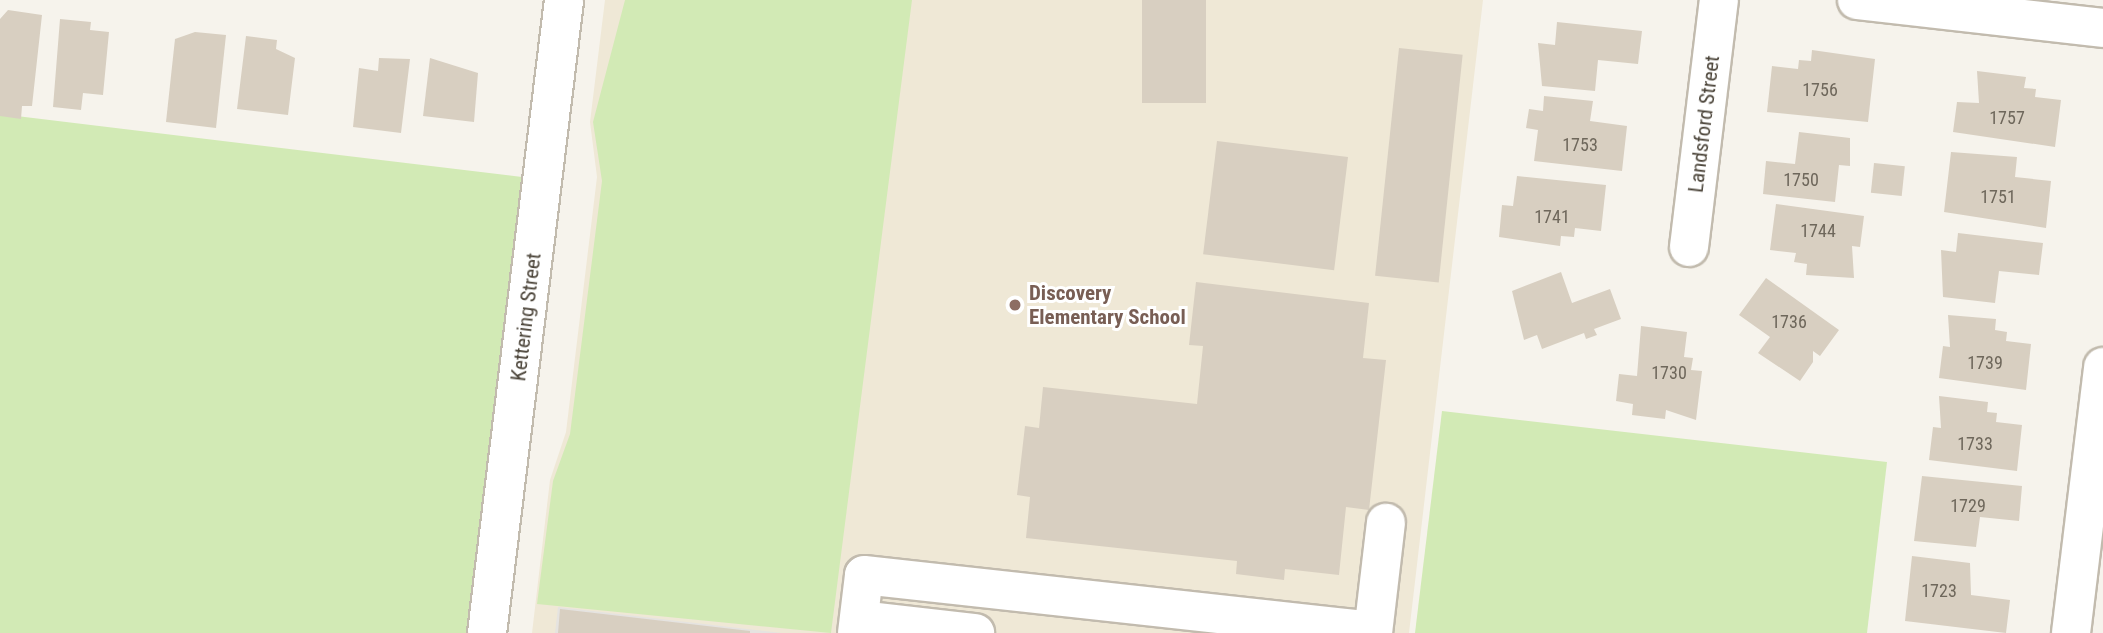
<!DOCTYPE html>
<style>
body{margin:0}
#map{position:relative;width:2103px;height:633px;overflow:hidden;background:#f6f3ec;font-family:"Roboto Condensed",sans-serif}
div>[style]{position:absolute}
.education>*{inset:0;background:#efe8d6}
.green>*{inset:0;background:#d2eab5}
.parking>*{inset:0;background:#e5e3e0}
.building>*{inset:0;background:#d8cfc1;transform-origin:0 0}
.roads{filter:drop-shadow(2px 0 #c2bbae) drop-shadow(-2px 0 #c2bbae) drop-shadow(0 2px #c2bbae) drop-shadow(0 -2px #c2bbae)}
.minor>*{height:38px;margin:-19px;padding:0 19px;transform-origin:19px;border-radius:19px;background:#fff}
.dots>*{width:19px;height:19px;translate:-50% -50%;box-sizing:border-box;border:4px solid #fff;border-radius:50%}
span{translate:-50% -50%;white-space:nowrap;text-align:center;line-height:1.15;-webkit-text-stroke:6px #fff;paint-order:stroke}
.number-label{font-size:18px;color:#6e675b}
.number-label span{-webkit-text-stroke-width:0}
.street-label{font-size:21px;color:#4b4439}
.education-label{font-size:21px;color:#785e54;font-weight:700}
.left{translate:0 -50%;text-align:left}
</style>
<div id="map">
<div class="education">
<div style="clip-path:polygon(605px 0,1483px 0,1409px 633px,532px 633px,550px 480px,566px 432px,597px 177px,590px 122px)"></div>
</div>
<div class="green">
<div style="clip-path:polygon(625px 0,912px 0,831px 633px,537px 604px,553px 481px,570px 434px,602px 181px,593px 122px)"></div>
<div style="clip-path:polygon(0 114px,522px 177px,466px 633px,0 633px)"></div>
<div style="clip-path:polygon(1442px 411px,1887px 462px,1867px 633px,1415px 633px)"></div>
</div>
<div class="parking">
<div style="clip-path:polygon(558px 607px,782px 633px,555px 633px)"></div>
</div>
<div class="building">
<div style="left:1142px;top:0;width:64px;height:103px"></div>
<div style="clip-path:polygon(8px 10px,42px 15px,32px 106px,22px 106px,21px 119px,0 116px,0 19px)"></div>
<div style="clip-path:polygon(60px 19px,91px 22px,90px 30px,109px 32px,103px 95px,83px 93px,81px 110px,53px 107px)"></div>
<div style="clip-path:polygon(1557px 22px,1642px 31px,1638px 64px,1598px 60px,1595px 91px,1542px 86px,1538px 43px,1555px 45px)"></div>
<div style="clip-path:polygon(195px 32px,226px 35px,216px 128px,166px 122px,175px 39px)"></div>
<div style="clip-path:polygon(246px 36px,277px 40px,276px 49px,295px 58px,288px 115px,237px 109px)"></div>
<div style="left:1399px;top:48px;width:64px;height:229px;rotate:6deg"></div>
<div style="clip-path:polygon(1812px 50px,1875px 59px,1868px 122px,1767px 112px,1772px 66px,1798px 69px,1799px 60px,1811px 61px)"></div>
<div style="clip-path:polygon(379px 58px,410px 59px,401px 133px,353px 127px,359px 68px,378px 71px)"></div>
<div style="clip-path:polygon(430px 58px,478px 73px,474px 122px,423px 116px)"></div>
<div style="clip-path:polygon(1977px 71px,2026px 77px,2024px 88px,2036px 89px,2035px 97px,2061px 100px,2055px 147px,1953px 132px,1957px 102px,1979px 103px)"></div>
<div style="clip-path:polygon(1544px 96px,1593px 101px,1590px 121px,1627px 126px,1622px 171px,1534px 161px,1538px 130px,1526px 128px,1529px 109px,1543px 111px)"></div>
<div style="clip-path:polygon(1799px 132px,1850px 138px,1850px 166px,1839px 165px,1835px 202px,1763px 194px,1766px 161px,1795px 164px)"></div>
<div style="left:1217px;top:141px;width:132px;height:114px;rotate:7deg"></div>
<div style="clip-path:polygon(1951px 152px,2017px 157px,2015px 177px,2051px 181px,2046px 228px,1944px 212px)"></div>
<div style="left:1874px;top:163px;width:31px;height:30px;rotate:6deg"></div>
<div style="clip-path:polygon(1517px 176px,1606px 185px,1601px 231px,1575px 228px,1574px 237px,1561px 236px,1560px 246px,1499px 237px,1502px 205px,1513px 206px)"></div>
<div style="clip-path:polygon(1776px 204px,1864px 216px,1860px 247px,1852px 246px,1854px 278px,1806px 275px,1807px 264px,1794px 262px,1796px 253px,1770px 250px)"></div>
<div style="clip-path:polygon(1958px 233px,2043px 243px,2039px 275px,1999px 271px,1995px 303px,1943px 297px,1941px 250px,1956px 252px)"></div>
<div style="clip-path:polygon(1561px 272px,1572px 303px,1610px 289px,1621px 319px,1594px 329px,1597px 335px,1586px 339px,1584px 333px,1542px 349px,1537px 335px,1524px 340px,1512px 291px)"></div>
<div style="clip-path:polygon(1766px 278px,1839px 330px,1820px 356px,1813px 351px,1813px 362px,1800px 381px,1758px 353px,1770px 337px,1739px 315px)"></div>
<div style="clip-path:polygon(1196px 282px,1369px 303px,1363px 358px,1386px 360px,1369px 510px,1346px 507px,1339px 575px,1285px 569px,1284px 580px,1236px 574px,1237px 561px,1026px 538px,1030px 497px,1017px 495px,1025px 426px,1039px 428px,1043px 387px,1197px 404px,1203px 346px,1189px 345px)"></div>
<div style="clip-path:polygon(1948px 315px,1996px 319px,1995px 330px,2007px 332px,2006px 341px,2031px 344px,2026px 390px,1939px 378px,1943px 346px,1950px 347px)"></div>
<div style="clip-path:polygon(1641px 326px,1687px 332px,1684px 357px,1693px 358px,1691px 370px,1702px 371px,1696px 420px,1666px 410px,1665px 419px,1632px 415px,1633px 404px,1616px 401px,1619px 374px,1637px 376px)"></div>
<div style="clip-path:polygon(1939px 396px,1988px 402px,1987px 412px,1997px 413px,1996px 422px,2022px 425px,2017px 471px,1929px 460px,1933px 427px,1941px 428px)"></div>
<div style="clip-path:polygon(1922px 476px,2022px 486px,2019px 521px,1980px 517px,1976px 547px,1914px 541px)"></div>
<div style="clip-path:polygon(1912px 556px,1970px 563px,1971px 595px,2010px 600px,2006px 633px,1905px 621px)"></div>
<div style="clip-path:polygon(560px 609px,750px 631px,750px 633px,558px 633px)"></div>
</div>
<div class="roads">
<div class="minor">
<div style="left:1857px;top:0;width:248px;rotate:6.5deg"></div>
<div style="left:1689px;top:247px;width:249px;rotate:-83.1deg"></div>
<div style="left:859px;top:620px;width:117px;rotate:6.4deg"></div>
<div style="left:487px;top:633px;width:638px;rotate:-83.06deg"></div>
<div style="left:857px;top:633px;width:58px;rotate:-83.1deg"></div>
<div style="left:864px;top:575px;width:512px;rotate:6.28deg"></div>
<div style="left:1373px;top:633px;width:111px;rotate:-83.3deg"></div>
<div style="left:2071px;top:633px;width:268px;rotate:-83.1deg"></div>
</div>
</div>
<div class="dots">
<div style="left:1015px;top:305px;background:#8d6e63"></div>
</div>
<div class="number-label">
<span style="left:1820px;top:90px">1756</span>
<span style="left:2007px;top:118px">1757</span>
<span style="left:1580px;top:145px">1753</span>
<span style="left:1801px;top:180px">1750</span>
<span style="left:1998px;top:197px">1751</span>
<span style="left:1552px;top:217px">1741</span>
<span style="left:1818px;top:231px">1744</span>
<span style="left:1789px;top:322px">1736</span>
<span style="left:1985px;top:363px">1739</span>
<span style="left:1669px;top:373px">1730</span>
<span style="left:1975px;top:444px">1733</span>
<span style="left:1968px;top:506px">1729</span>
<span style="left:1939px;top:591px">1723</span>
</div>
<div class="street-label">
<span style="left:1704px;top:124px;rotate:-83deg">Landsford Street</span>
<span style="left:526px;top:317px;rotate:-83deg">Kettering Street</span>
</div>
<div class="education-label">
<span class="left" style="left:1029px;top:305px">Discovery<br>Elementary School</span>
</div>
</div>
